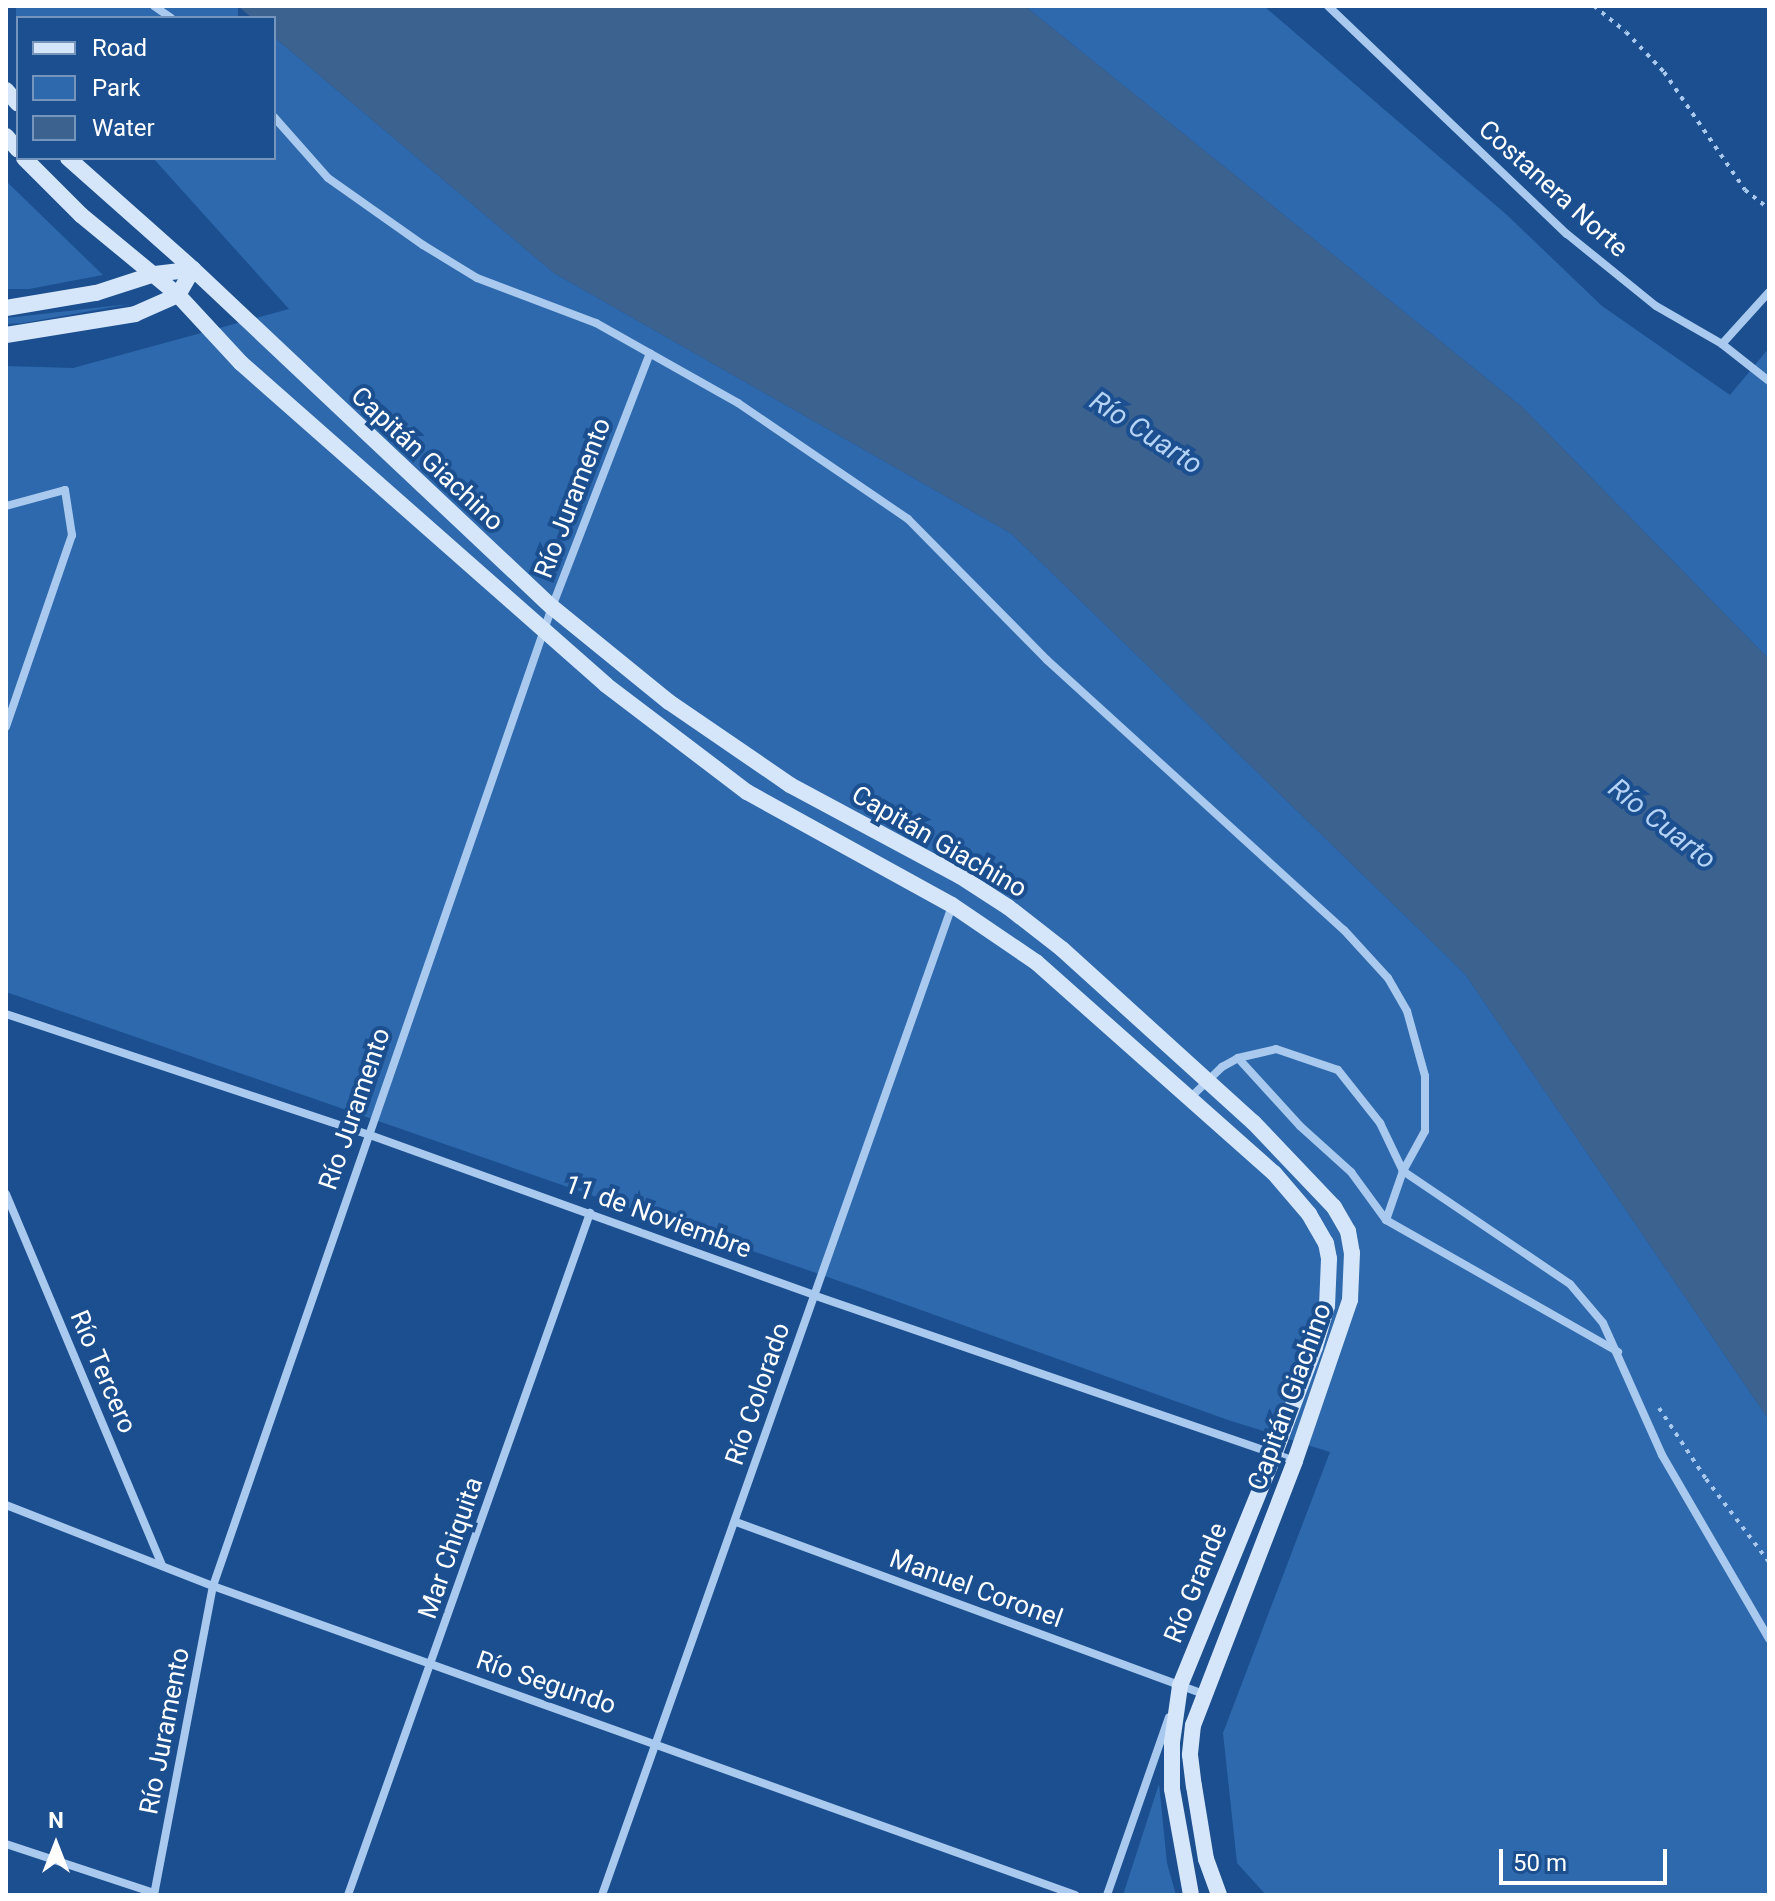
<!DOCTYPE html>
<meta charset="utf-8">
<style>
body{margin:0}
#map{position:relative;width:1775px;height:1901px;overflow:hidden;background:#1b4f8f;font-family:Roboto,sans-serif}
div>[style]{position:absolute}
.green>*{inset:0;background:#2e69ad;transform-origin:0 0}
.water>*{inset:0;background:#3c6290}
.path>*{height:4px;margin-top:-2px;transform-origin:0;background:repeating-linear-gradient(90deg,#a9c9ee 0 4px,transparent 0 10px)}
.street>*{height:8px;margin:-4px;padding:0 4px;transform-origin:4px;border-radius:4px;background:#a9c9ee}
.secondary>*{height:16px;margin:-8px;padding:0 8px;transform-origin:8px;border-radius:8px;background:#d6e6fa}
span{translate:-50% -50%;white-space:nowrap;text-align:center;line-height:1.15;-webkit-text-stroke:8px #1b4f8f;paint-order:stroke}
.street-label{font-size:26px;color:#fff}
.water-label{font-size:28px;color:#b5d3f5;font-style:italic}
.frame{position:absolute;inset:0;border:8px solid #fff;pointer-events:none}
.legend{position:absolute;left:16px;top:16px;width:260px;height:144px;box-sizing:border-box;background:#1b4f8f;border:2px solid #7695bc;margin:0;padding:10px 14px;list-style:none;font-size:24px;color:#fff}
.legend li{display:flex;align-items:center;gap:16px;height:40px}
.legend b{width:40px;border:2px solid #7695bc}
.north{position:absolute;left:16px;top:1805px;width:80px;height:80px;-webkit-text-stroke:6px #1b4f8f;paint-order:stroke;rotate:0deg;font-size:22px;font-weight:700;line-height:32px;text-align:center;color:#fff}
.north::after{content:'';display:block;margin:auto;width:28px;height:36px;background:#fff;clip-path:polygon(50% 0,100% 100%,50% 72%,0 100%)}
.scale{position:absolute;left:1499px;top:1849px;width:168px;height:36px;box-sizing:border-box;border:4px solid #fff;border-top:0;padding-left:10px;font-size:24px;line-height:28px;white-space:nowrap;color:#fff;-webkit-text-stroke:6px #1b4f8f;paint-order:stroke}
</style>
<div id="map">
<div class="green">
<div style="left:16px;top:6px;width:222px;height:16px"></div>
<div style="clip-path:polygon(1025px 6px,1264px 6px,1507px 215px,1602px 306px,1730px 395px,1769px 348px,1769px 659px,1522px 407px)"></div>
<div style="clip-path:polygon(274px 37px,554px 273px,1012px 534px,1465px 974px,1769px 1420px,1769px 1895px,1266px 1895px,1237px 1863px,1223px 1733px,1330px 1452px,1228px 1420px,865px 1290px,6px 992px,6px 366px,73px 368px,289px 309px,153px 158px,274px 158px)"></div>
<div style="clip-path:polygon(6px 181px,103px 275px,29px 289px,6px 289px)"></div>
<div style="clip-path:polygon(130px 304px,23px 323px,6px 324px,6px 318px)"></div>
<div style="clip-path:polygon(1159px 1784px,1167px 1863px,1176px 1895px,1123px 1895px)"></div>
</div>
<div class="water">
<div style="clip-path:polygon(238px 6px,1025px 6px,1522px 407px,1769px 659px,1769px 1420px,1465px 974px,1012px 534px,554px 273px,274px 37px,274px 18px,252px 18px)"></div>
</div>
<div class="path">
<div style="left:1594px;top:6px;width:41px;rotate:39.1deg"></div>
<div style="left:1626px;top:32px;width:55px;rotate:46.5deg"></div>
<div style="left:1664px;top:72px;width:143px;rotate:55.5deg"></div>
<div style="left:1745px;top:190px;width:31px;rotate:38deg"></div>
<div style="left:1659px;top:1408px;width:85px;rotate:56.5deg"></div>
<div style="left:1706px;top:1479px;width:104px;rotate:52.8deg"></div>
</div>
<div class="street">
<div style="left:154px;top:6px;width:21px;rotate:35deg"></div>
<div style="left:1328px;top:6px;width:330px;rotate:43.7deg"></div>
<div style="left:1567px;top:234px;width:114px;rotate:39deg"></div>
<div style="left:1656px;top:306px;width:76px;rotate:29.9deg"></div>
<div style="left:1722px;top:344px;width:60px;rotate:38.2deg"></div>
<div style="left:274px;top:117px;width:81px;rotate:48.5deg"></div>
<div style="left:328px;top:178px;width:116px;rotate:35.2deg"></div>
<div style="left:423px;top:245px;width:63px;rotate:31.4deg"></div>
<div style="left:477px;top:278px;width:127px;rotate:20.7deg"></div>
<div style="left:596px;top:323px;width:163px;rotate:29.4deg"></div>
<div style="left:738px;top:403px;width:206px;rotate:34.3deg"></div>
<div style="left:908px;top:519px;width:198px;rotate:45.4deg"></div>
<div style="left:1047px;top:660px;width:401px;rotate:42.3deg"></div>
<div style="left:1344px;top:930px;width:65px;rotate:47.5deg"></div>
<div style="left:1388px;top:978px;width:38px;rotate:60deg"></div>
<div style="left:1407px;top:1011px;width:67px;rotate:74.5deg"></div>
<div style="left:1425px;top:1076px;width:55px;rotate:90deg"></div>
<div style="left:1425px;top:1131px;width:46px;rotate:118.8deg"></div>
<div style="left:1403px;top:1171px;width:52px;rotate:109.1deg"></div>
<div style="left:1722px;top:344px;width:70px;rotate:-47.9deg"></div>
<div style="left:6px;top:506px;width:61px;rotate:-15.2deg"></div>
<div style="left:65px;top:490px;width:46px;rotate:81.2deg"></div>
<div style="left:72px;top:535px;width:203px;rotate:109deg"></div>
<div style="left:6px;top:1014px;width:380px;rotate:18.4deg"></div>
<div style="left:367px;top:1134px;width:474px;rotate:19.8deg"></div>
<div style="left:813px;top:1295px;width:510px;rotate:19deg"></div>
<div style="left:1238px;top:1058px;width:92px;rotate:47.6deg"></div>
<div style="left:1300px;top:1126px;width:69px;rotate:42deg"></div>
<div style="left:1351px;top:1172px;width:59px;rotate:53.9deg"></div>
<div style="left:1386px;top:1220px;width:267px;rotate:29.6deg"></div>
<div style="left:1190px;top:1098px;width:45px;rotate:-44.1deg"></div>
<div style="left:1222px;top:1067px;width:18px;rotate:-29deg"></div>
<div style="left:1238px;top:1058px;width:39px;rotate:-13deg"></div>
<div style="left:1276px;top:1049px;width:65px;rotate:18.7deg"></div>
<div style="left:1338px;top:1070px;width:68px;rotate:51.6deg"></div>
<div style="left:1380px;top:1123px;width:53px;rotate:64.4deg"></div>
<div style="left:1403px;top:1171px;width:202px;rotate:34.1deg"></div>
<div style="left:1570px;top:1284px;width:51px;rotate:49.8deg"></div>
<div style="left:1603px;top:1323px;width:145px;rotate:65.9deg"></div>
<div style="left:1662px;top:1455px;width:213px;rotate:59.8deg"></div>
<div style="left:6px;top:1194px;width:403px;rotate:67.2deg"></div>
<div style="left:6px;top:1505px;width:222px;rotate:21.4deg"></div>
<div style="left:213px;top:1586px;width:916px;rotate:19.72deg"></div>
<div style="left:736px;top:1522px;width:496px;rotate:20.2deg"></div>
<div style="left:6px;top:1844px;width:156px;rotate:18.3deg"></div>
<div style="left:154px;top:1895px;width:315px;rotate:-79.2deg"></div>
<div style="left:213px;top:1586px;width:1036px;rotate:-70.9deg"></div>
<div style="left:552px;top:607px;width:272px;rotate:-68.9deg"></div>
<div style="left:348px;top:1895px;width:724px;rotate:-70.46deg"></div>
<div style="left:602px;top:1895px;width:1049px;rotate:-70.51deg"></div>
<div style="left:1107px;top:1895px;width:188px;rotate:-70.8deg"></div>
</div>
<div class="secondary">
<div style="left:6px;top:90px;width:18px;rotate:49deg"></div>
<div style="left:6px;top:136px;width:18px;rotate:49deg"></div>
<div style="left:24px;top:158px;width:81px;rotate:45deg"></div>
<div style="left:81px;top:215px;width:126px;rotate:39.5deg"></div>
<div style="left:178px;top:295px;width:93px;rotate:47.2deg"></div>
<div style="left:241px;top:363px;width:487px;rotate:41.4deg"></div>
<div style="left:606px;top:685px;width:177px;rotate:37.2deg"></div>
<div style="left:747px;top:792px;width:234px;rotate:28.9deg"></div>
<div style="left:952px;top:905px;width:102px;rotate:34.2deg"></div>
<div style="left:1036px;top:962px;width:318px;rotate:41.6deg"></div>
<div style="left:1274px;top:1173px;width:54px;rotate:49.5deg"></div>
<div style="left:1309px;top:1214px;width:34px;rotate:60deg"></div>
<div style="left:1326px;top:1243px;width:16px;rotate:79deg"></div>
<div style="left:1329px;top:1259px;width:47px;rotate:92.4deg"></div>
<div style="left:1327px;top:1306px;width:43px;rotate:106.3deg"></div>
<div style="left:1315px;top:1347px;width:113px;rotate:110.7deg"></div>
<div style="left:1275px;top:1453px;width:252px;rotate:112.2deg"></div>
<div style="left:1180px;top:1686px;width:57px;rotate:98.1deg"></div>
<div style="left:1172px;top:1742px;width:47px;rotate:90deg"></div>
<div style="left:1172px;top:1789px;width:108px;rotate:79.8deg"></div>
<div style="left:68px;top:158px;width:167px;rotate:41.6deg"></div>
<div style="left:193px;top:269px;width:493px;rotate:43.3deg"></div>
<div style="left:552px;top:607px;width:151px;rotate:39.1deg"></div>
<div style="left:669px;top:702px;width:147px;rotate:34.4deg"></div>
<div style="left:790px;top:785px;width:193px;rotate:28.2deg"></div>
<div style="left:960px;top:876px;width:57px;rotate:32.9deg"></div>
<div style="left:1008px;top:907px;width:68px;rotate:37.9deg"></div>
<div style="left:1062px;top:949px;width:258px;rotate:42.2deg"></div>
<div style="left:1253px;top:1122px;width:117px;rotate:46.4deg"></div>
<div style="left:1334px;top:1207px;width:28px;rotate:60deg"></div>
<div style="left:1348px;top:1231px;width:22px;rotate:80deg"></div>
<div style="left:1352px;top:1253px;width:47px;rotate:92.4deg"></div>
<div style="left:1350px;top:1300px;width:170px;rotate:108.9deg"></div>
<div style="left:1295px;top:1461px;width:283px;rotate:111.1deg"></div>
<div style="left:1193px;top:1725px;width:30px;rotate:96deg"></div>
<div style="left:1190px;top:1755px;width:31px;rotate:83deg"></div>
<div style="left:1194px;top:1786px;width:74px;rotate:80.7deg"></div>
<div style="left:1206px;top:1859px;width:38px;rotate:70deg"></div>
<div style="left:6px;top:308px;width:91px;rotate:-9.5deg"></div>
<div style="left:96px;top:293px;width:62px;rotate:-17.9deg"></div>
<div style="left:155px;top:274px;width:38px;rotate:-7deg"></div>
<div style="left:6px;top:335px;width:131px;rotate:-9.2deg"></div>
<div style="left:135px;top:314px;width:47px;rotate:-23.8deg"></div>
<div style="left:178px;top:295px;width:30px;rotate:-60deg"></div>
</div>
<div class="street-label">
<span style="left:1553px;top:189px;rotate:42deg">Costanera Norte</span>
<span style="left:427px;top:459px;rotate:43deg">Capitán Giachino</span>
<span style="left:573px;top:498px;rotate:-69deg">Río Juramento</span>
<span style="left:939px;top:842px;rotate:30deg">Capitán Giachino</span>
<span style="left:355px;top:1109px;rotate:-71deg">Río Juramento</span>
<span style="left:658px;top:1217px;rotate:20deg">11 de Noviembre</span>
<span style="left:103px;top:1372px;rotate:67deg">Río Tercero</span>
<span style="left:758px;top:1394px;rotate:-71deg">Río Colorado</span>
<span style="left:1290px;top:1397px;rotate:-70deg">Capitán Giachino</span>
<span style="left:451px;top:1548px;rotate:-71deg">Mar Chiquita</span>
<span style="left:1196px;top:1583px;rotate:-68deg">Río Grande</span>
<span style="left:976px;top:1589px;rotate:20deg">Manuel Coronel</span>
<span style="left:546px;top:1683px;rotate:19deg">Río Segundo</span>
<span style="left:165px;top:1731px;rotate:-79deg">Río Juramento</span>
</div>
<div class="water-label">
<span style="left:1146px;top:433px;rotate:33deg">Río Cuarto</span>
<span style="left:1662px;top:824px;rotate:38deg">Río Cuarto</span>
</div>
<div class="frame"></div>
<ul class="legend">
<li><b style="height:10px;background:#d6e6fa"></b>Road</li>
<li><b style="height:22px;background:#2e69ad"></b>Park</li>
<li><b style="height:22px;background:#3c6290"></b>Water</li>
</ul>
<div class="north">N</div>
<div class="scale">50 m</div>
</div>
